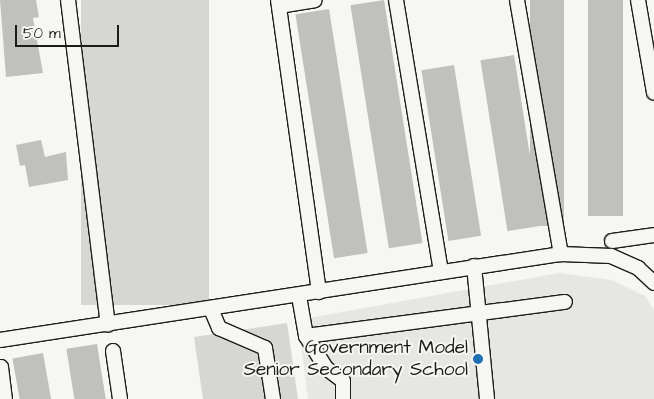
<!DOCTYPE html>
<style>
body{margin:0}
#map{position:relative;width:654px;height:399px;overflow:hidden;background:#f6f6f2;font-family:"Architects Daughter",sans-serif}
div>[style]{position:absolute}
.built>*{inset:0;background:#e6e6e2}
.green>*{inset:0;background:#d6d6d2;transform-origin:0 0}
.building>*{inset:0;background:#c0c0bd;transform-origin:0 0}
.roads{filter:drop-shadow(1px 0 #1c1c1c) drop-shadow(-1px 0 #1c1c1c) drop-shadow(0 1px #1c1c1c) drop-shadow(0 -1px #1c1c1c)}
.minor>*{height:14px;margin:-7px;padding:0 7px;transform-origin:7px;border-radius:7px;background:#f6f6f2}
.dots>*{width:14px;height:14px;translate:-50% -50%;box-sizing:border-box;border:2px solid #f6f6f2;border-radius:50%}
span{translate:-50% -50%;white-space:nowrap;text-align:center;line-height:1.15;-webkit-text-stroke:4px #f6f6f2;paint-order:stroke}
.poi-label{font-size:19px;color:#1c1c1c}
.right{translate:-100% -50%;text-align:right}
.scale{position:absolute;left:15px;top:25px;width:104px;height:22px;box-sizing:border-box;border:2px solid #1c1c1c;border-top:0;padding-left:6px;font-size:15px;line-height:18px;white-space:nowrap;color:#1c1c1c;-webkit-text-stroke:4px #f6f6f2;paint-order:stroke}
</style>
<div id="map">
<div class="built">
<div style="clip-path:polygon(559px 273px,612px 280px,645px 296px,654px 310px,654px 399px,308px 399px,298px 320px)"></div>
</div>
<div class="green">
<div style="left:81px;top:0;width:128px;height:305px"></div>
<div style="clip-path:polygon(287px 323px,298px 399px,203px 399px,194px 337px)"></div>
</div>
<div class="building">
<div style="clip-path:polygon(0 0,36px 0,39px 17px,33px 18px,43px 73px,6px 77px)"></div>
<div style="left:384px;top:0;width:246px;height:34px;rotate:81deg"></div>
<div style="left:530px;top:0;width:34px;height:226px"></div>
<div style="left:588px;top:0;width:35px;height:216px"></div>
<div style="left:329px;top:9px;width:247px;height:34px;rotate:81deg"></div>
<div style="left:514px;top:55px;width:173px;height:34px;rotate:81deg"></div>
<div style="left:454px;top:65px;width:173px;height:33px;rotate:81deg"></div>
<div style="clip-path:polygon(41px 140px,45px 157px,66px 152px,68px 180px,29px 187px,25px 165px,20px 166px,16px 145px)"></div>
<div style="left:97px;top:344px;width:56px;height:31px;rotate:81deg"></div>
<div style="left:43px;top:353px;width:47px;height:31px;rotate:80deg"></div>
</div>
<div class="roads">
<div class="minor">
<div style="left:68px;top:0;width:327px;rotate:83deg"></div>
<div style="left:278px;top:0;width:295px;rotate:82deg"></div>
<div style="left:396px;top:0;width:275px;rotate:80.6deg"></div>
<div style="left:517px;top:0;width:258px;rotate:80.2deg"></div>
<div style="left:638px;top:0;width:94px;rotate:80.2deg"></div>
<div style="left:279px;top:6px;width:36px;rotate:-9deg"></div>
<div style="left:612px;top:241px;width:42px;rotate:-8.1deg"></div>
<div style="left:474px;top:266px;width:134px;rotate:84.4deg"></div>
<div style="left:299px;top:296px;width:41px;rotate:80.1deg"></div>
<div style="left:306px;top:336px;width:38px;rotate:58deg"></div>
<div style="left:326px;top:368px;width:21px;rotate:37deg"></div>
<div style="left:343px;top:381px;width:18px;rotate:90deg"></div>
<div style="left:211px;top:309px;width:21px;rotate:67deg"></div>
<div style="left:219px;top:328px;width:50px;rotate:23.5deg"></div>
<div style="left:265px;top:348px;width:52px;rotate:81.1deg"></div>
<div style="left:306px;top:336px;width:261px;rotate:-7.5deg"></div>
<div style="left:0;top:340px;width:568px;rotate:-8.72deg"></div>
<div style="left:561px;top:254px;width:50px;rotate:2.3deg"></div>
<div style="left:611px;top:256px;width:30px;rotate:24deg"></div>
<div style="left:638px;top:268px;width:22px;rotate:43deg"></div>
<div style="left:113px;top:351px;width:49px;rotate:81.7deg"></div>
<div style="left:1px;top:367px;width:32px;rotate:83deg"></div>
</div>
</div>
<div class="dots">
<div style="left:478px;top:359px;background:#1f6fb2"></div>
</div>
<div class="poi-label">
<span class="right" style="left:468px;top:359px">Government Model<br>Senior Secondary School</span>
</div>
<div class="scale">50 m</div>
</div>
